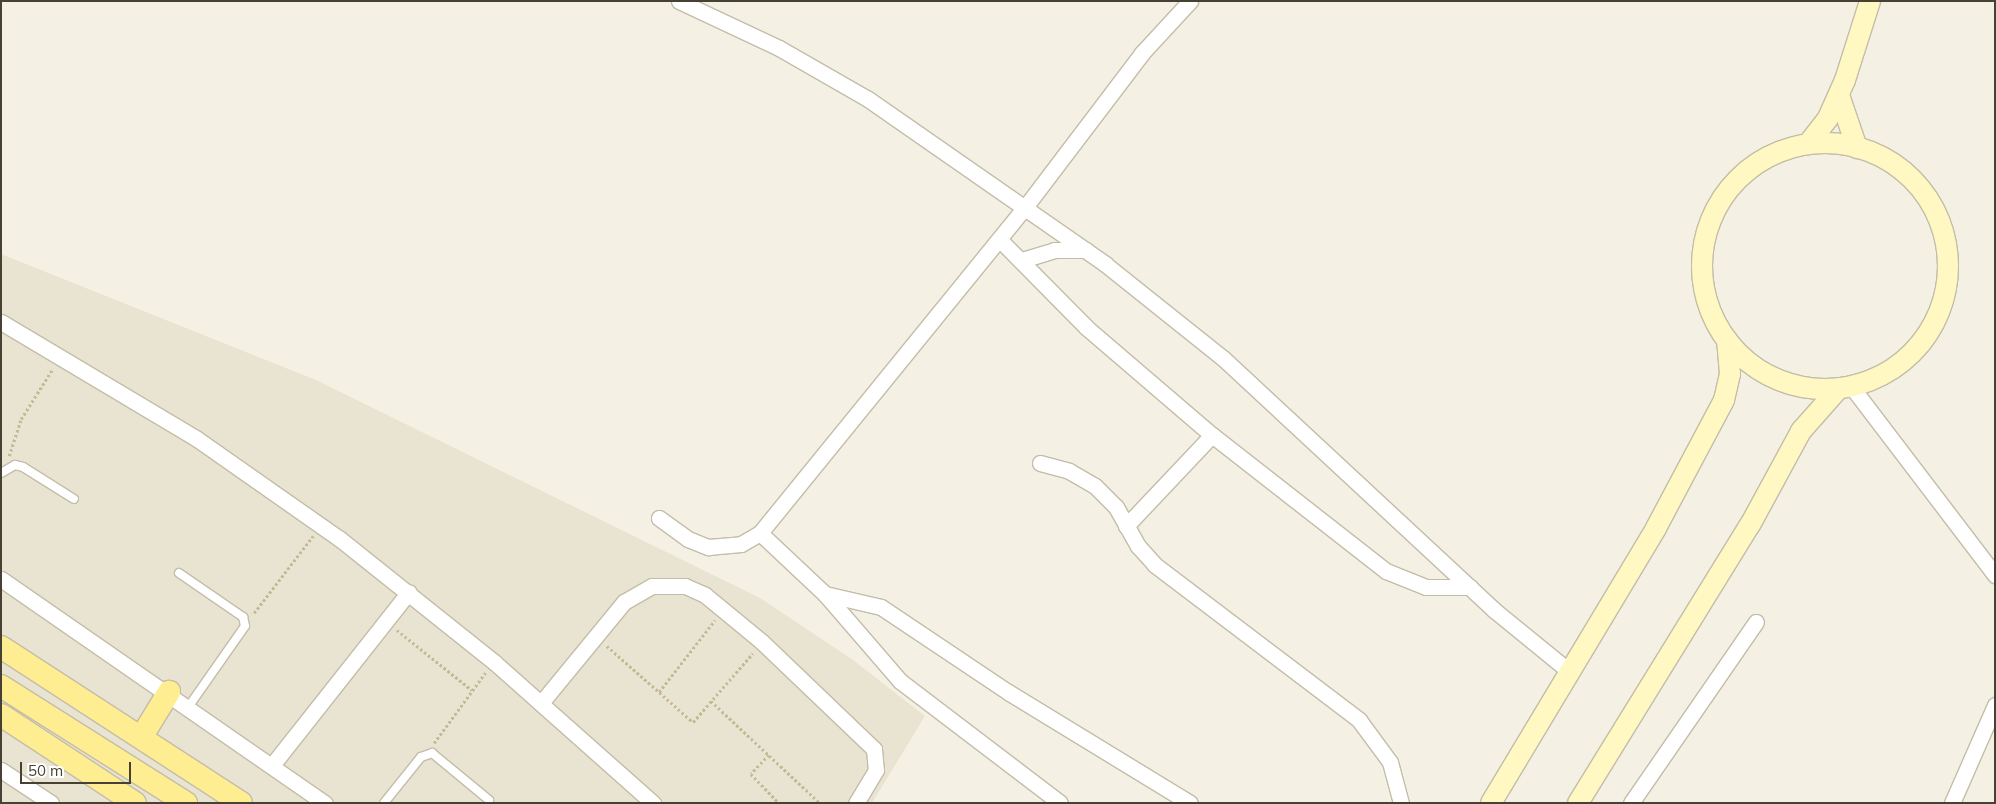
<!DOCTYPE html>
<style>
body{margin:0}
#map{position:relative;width:1996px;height:804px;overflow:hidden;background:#f4f1e4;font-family:Mulish,sans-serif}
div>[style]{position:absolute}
.residential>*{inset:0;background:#e9e4d1}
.path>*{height:2.5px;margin-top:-1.25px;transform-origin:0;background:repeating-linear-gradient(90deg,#c4b995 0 2.5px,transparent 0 5px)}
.roads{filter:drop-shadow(1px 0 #c3bda8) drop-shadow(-1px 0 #c3bda8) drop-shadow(0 1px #c3bda8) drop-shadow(0 -1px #c3bda8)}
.lane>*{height:8px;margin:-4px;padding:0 4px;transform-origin:4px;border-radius:4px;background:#fff}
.street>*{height:15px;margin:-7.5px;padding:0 7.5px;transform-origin:7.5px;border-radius:7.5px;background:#fff}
.secondary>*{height:20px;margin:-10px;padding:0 10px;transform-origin:10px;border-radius:10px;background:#fff8c2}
.secondary>.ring{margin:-10px;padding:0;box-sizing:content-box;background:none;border:20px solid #fff8c2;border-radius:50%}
.primary>*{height:22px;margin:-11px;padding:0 11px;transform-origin:11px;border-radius:11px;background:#ffed91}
span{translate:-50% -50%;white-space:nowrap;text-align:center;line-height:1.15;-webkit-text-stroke:4.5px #fff;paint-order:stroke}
.frame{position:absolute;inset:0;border:2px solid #474133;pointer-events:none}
.scale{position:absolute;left:20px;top:762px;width:111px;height:22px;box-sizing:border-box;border:2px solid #474133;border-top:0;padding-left:6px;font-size:15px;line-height:18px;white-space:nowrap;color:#474133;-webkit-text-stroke:4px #fff;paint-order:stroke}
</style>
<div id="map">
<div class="residential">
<div style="clip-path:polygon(1px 254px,316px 380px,760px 598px,853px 660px,925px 716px,872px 803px,1px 803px)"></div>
</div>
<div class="path">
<div style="left:9px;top:456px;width:39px;rotate:-72deg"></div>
<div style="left:21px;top:419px;width:58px;rotate:-57.7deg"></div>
<div style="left:254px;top:613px;width:97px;rotate:-52.5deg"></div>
<div style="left:397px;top:630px;width:96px;rotate:38.7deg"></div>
<div style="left:607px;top:646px;width:115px;rotate:41.5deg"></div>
<div style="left:693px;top:722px;width:91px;rotate:-49deg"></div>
<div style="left:659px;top:692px;width:91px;rotate:-52.1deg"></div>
<div style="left:711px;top:701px;width:149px;rotate:43.1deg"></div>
<div style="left:434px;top:743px;width:87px;rotate:-53.9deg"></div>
<div style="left:769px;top:755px;width:26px;rotate:133deg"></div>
<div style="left:751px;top:774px;width:40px;rotate:46deg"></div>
</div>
<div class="roads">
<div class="lane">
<div style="left:1px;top:473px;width:16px;rotate:-30deg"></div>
<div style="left:15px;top:465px;width:8px;rotate:14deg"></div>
<div style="left:23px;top:467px;width:60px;rotate:32.1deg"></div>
<div style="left:179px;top:573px;width:78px;rotate:34.5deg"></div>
<div style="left:243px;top:617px;width:9px;rotate:77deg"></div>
<div style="left:245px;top:626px;width:98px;rotate:125deg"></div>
<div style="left:384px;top:803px;width:59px;rotate:-51.2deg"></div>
<div style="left:421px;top:757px;width:12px;rotate:-20deg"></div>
<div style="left:432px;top:753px;width:74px;rotate:39.5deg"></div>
</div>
<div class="street">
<div style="left:679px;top:1px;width:110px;rotate:25.2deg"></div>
<div style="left:779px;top:48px;width:103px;rotate:29.8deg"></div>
<div style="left:868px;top:99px;width:289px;rotate:34.8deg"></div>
<div style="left:1105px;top:264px;width:152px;rotate:38.6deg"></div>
<div style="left:1224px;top:359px;width:369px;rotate:42.9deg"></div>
<div style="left:1494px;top:610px;width:98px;rotate:39.2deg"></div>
<div style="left:999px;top:239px;width:125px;rotate:45.3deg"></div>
<div style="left:1087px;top:328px;width:165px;rotate:40.6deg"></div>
<div style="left:1212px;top:435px;width:221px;rotate:38deg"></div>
<div style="left:1386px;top:571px;width:43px;rotate:21.8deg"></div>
<div style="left:1426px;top:587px;width:44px"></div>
<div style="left:1022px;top:260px;width:34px;rotate:-17deg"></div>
<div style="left:1054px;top:250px;width:32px"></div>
<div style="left:1px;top:322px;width:228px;rotate:30.8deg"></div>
<div style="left:197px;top:439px;width:174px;rotate:35deg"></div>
<div style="left:340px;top:539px;width:197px;rotate:38.6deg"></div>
<div style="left:494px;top:662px;width:213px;rotate:41.6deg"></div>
<div style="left:1851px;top:386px;width:238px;rotate:52.7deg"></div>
<div style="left:1040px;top:463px;width:30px;rotate:15deg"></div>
<div style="left:1069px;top:471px;width:30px;rotate:30deg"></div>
<div style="left:1095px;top:486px;width:30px;rotate:45deg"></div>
<div style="left:1116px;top:507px;width:45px;rotate:60.6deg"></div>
<div style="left:1138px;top:546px;width:25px;rotate:48deg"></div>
<div style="left:1155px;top:565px;width:256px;rotate:37.2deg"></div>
<div style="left:1359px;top:720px;width:52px;rotate:53.6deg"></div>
<div style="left:1390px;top:762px;width:42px;rotate:75deg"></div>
<div style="left:659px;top:518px;width:36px;rotate:36deg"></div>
<div style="left:688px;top:539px;width:22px;rotate:22deg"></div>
<div style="left:708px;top:547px;width:33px;rotate:-5deg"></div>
<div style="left:741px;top:544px;width:22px;rotate:-30deg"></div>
<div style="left:760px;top:533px;width:422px;rotate:-50.9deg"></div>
<div style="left:1026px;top:206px;width:192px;rotate:-52.8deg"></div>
<div style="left:1142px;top:53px;width:71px;rotate:-47.3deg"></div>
<div style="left:1126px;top:526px;width:125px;rotate:-46.6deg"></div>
<div style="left:760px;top:533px;width:89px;rotate:43.2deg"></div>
<div style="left:825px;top:594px;width:115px;rotate:49.2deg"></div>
<div style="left:900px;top:681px;width:201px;rotate:37.3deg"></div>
<div style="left:1px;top:579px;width:394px;rotate:34.7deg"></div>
<div style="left:825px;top:594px;width:57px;rotate:13.1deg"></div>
<div style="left:881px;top:607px;width:153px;rotate:33.8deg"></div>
<div style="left:1008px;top:692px;width:213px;rotate:31.4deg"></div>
<div style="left:541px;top:703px;width:131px;rotate:-50.6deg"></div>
<div style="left:624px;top:602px;width:32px;rotate:-30deg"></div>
<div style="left:652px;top:586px;width:33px"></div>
<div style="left:685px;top:586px;width:22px;rotate:24deg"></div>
<div style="left:705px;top:595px;width:74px;rotate:39.5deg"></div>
<div style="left:762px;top:642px;width:155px;rotate:43.7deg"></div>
<div style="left:874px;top:749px;width:21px;rotate:85deg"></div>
<div style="left:876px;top:770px;width:39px;rotate:121deg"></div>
<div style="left:273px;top:764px;width:219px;rotate:-51.7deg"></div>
<div style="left:1px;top:770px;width:60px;rotate:33.4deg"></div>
<div style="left:1631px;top:803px;width:220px;rotate:-55.4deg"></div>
<div style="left:1952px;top:803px;width:107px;rotate:-66.3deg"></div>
</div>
<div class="secondary">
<div style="left:1839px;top:95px;width:56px;rotate:71.2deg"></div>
<div class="ring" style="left:1702px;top:143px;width:226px;height:226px"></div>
<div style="left:1808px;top:144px;width:33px;rotate:-52deg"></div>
<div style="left:1828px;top:118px;width:42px;rotate:-65.9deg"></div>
<div style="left:1845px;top:80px;width:83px;rotate:-72.4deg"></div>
<div style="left:1491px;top:803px;width:321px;rotate:-59deg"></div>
<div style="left:1656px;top:528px;width:145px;rotate:-62deg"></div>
<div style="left:1724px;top:400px;width:27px;rotate:-77deg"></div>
<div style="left:1730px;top:374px;width:34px;rotate:-95deg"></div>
<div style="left:1578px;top:803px;width:327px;rotate:-58.3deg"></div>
<div style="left:1750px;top:525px;width:107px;rotate:-61.5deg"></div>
<div style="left:1801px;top:431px;width:57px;rotate:-48.5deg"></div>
</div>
<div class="primary">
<div style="left:1px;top:647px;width:286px;rotate:33deg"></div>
<div style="left:1px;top:686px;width:219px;rotate:32.3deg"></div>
<div style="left:1px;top:715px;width:160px;rotate:33.3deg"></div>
<div style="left:142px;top:736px;width:52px;rotate:-58.5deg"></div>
</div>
</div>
<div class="frame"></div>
<div class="scale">50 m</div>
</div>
